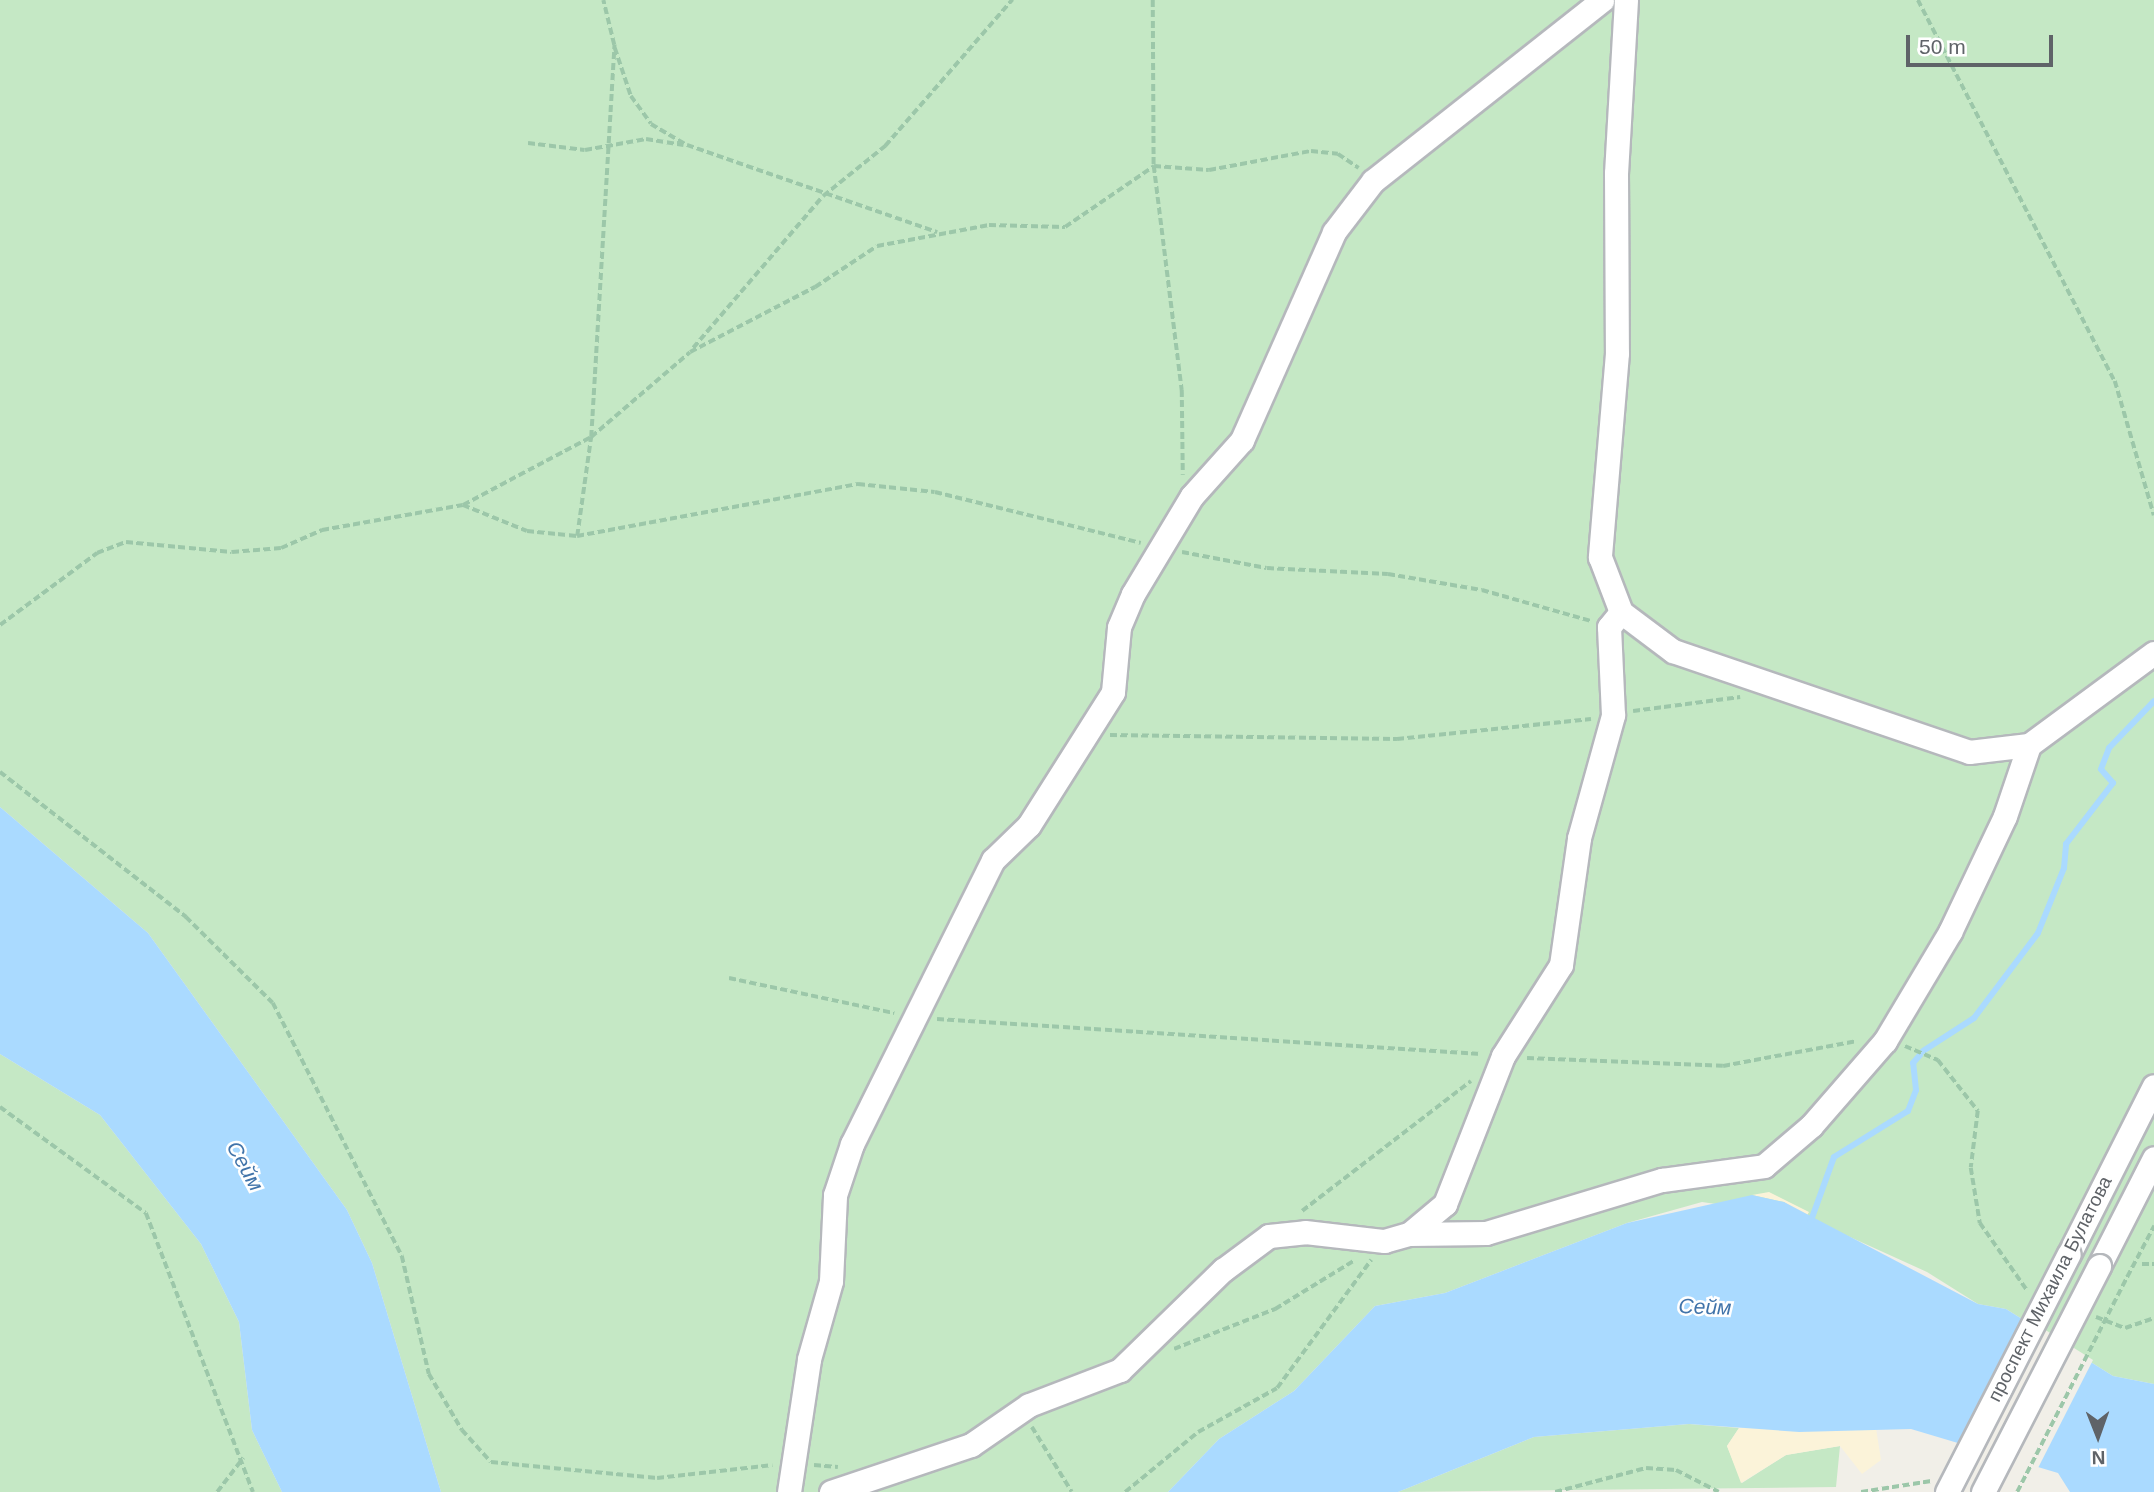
<!DOCTYPE html>
<meta charset="utf-8">
<style>
body{margin:0}
#map{position:relative;width:2154px;height:1492px;overflow:hidden;background:#f1efe8;font-family:Helvetica,sans-serif}
div>[style]{position:absolute}
.green>*{inset:0;background:#c5e8c5}
.sand>*{inset:0;background:#fbf3d9}
.water>*{inset:0;background:#aadaff}
.pier>*{inset:0;background:#f1efe8}
.stream>*{height:6px;margin:-3px;padding:0 3px;transform-origin:3px;border-radius:3px;background:#aadaff}
.path>*{height:3.5px;margin-top:-1.75px;transform-origin:0;background:repeating-linear-gradient(90deg,#9cc7a9 0 7px,transparent 0 10.5px)}
.roads{filter:drop-shadow(2px 0 #b5b8bc) drop-shadow(-2px 0 #b5b8bc) drop-shadow(0 2px #b5b8bc) drop-shadow(0 -2px #b5b8bc)}
.minor>*{height:23px;margin:-11.5px;padding:0 11.5px;transform-origin:11.5px;border-radius:11.5px;background:#fff}
.path-bridge>*{height:3.5px;margin-top:-1.75px;transform-origin:0;background:repeating-linear-gradient(90deg,#9cc7a9 0 7px,transparent 0 10.5px)}
.bridges{filter:drop-shadow(2px 0 #b5b8bc) drop-shadow(-2px 0 #b5b8bc) drop-shadow(0 2px #b5b8bc) drop-shadow(0 -2px #b5b8bc)}
.minor-bridge>*{height:23px;margin:-11.5px;padding:0 11.5px;transform-origin:11.5px;border-radius:11.5px;background:#fff}
span{translate:-50% -50%;white-space:nowrap;text-align:center;line-height:1.15;-webkit-text-stroke:5px #fff;paint-order:stroke}
.street-label{font-size:19px;color:#5f6368}
.water-label{font-size:21px;color:#4174aa;font-style:italic}
.north{position:absolute;left:2063px;top:1401px;width:70px;height:70px;-webkit-text-stroke:5px #fff;paint-order:stroke;rotate:179deg;font-size:19px;font-weight:700;line-height:28px;text-align:center;color:#5f6368}
.north::after{content:'';display:block;margin:auto;width:24px;height:32px;background:#5f6368;clip-path:polygon(50% 0,100% 100%,50% 72%,0 100%)}
.scale{position:absolute;left:1906px;top:35px;width:147px;height:32px;box-sizing:border-box;border:4px solid #5f6368;border-top:0;padding-left:9px;font-size:21px;line-height:24px;white-space:nowrap;color:#5f6368;-webkit-text-stroke:5px #fff;paint-order:stroke}
</style>
<div id="map">
<div class="green">
<i style="clip-path:polygon(0 0,2154px 0,2154px 1384px,2113px 1376px,2006px 1309px,1978px 1304px,1927px 1272px,1806px 1217px,1702px 1202px,1627px 1223px,1445px 1293px,1375px 1306px,1294px 1391px,1219px 1439px,1168px 1492px,441px 1492px,372px 1263px,347px 1210px,148px 933px,0 807px)"></i>
<i style="clip-path:polygon(0 1054px,100px 1115px,201px 1244px,239px 1322px,252px 1430px,282px 1492px,0 1492px)"></i>
<i style="clip-path:polygon(1689px 1424px,1739px 1428px,1727px 1446px,1742px 1483px,1786px 1455px,1840px 1446px,1836px 1487px,1398px 1492px,1534px 1437px)"></i>
</div>
<div class="sand">
<i style="clip-path:polygon(1769px 1192px,1809px 1212px,1806px 1217px,1784px 1202px,1752px 1195px)"></i>
<i style="clip-path:polygon(1739px 1428px,1876px 1428px,1881px 1460px,1862px 1474px,1840px 1446px,1786px 1455px,1741px 1483px,1727px 1446px)"></i>
</div>
<div class="water">
<i style="clip-path:polygon(0 807px,148px 933px,347px 1210px,372px 1263px,441px 1492px,282px 1492px,252px 1430px,239px 1322px,201px 1244px,100px 1115px,0 1054px)"></i>
<i style="clip-path:polygon(1752px 1195px,1784px 1202px,1978px 1304px,2006px 1309px,2113px 1376px,2154px 1384px,2154px 1492px,2070px 1492px,2058px 1473px,1911px 1429px,1799px 1432px,1689px 1424px,1534px 1437px,1398px 1492px,1168px 1492px,1219px 1439px,1294px 1391px,1375px 1306px,1445px 1293px,1627px 1223px)"></i>
</div>
<div class="pier">
<i style="clip-path:polygon(2025px 1317px,2093px 1360px,2037px 1470px,1957px 1448px)"></i>
</div>
<div class="stream">
<i style="left:1923px;top:1051px;width:61px;rotate:-32.9deg"></i>
<i style="left:1974px;top:1018px;width:106px;rotate:-53deg"></i>
<i style="left:2038px;top:933px;width:70px;rotate:-68.2deg"></i>
<i style="left:2064px;top:868px;width:24px;rotate:-85deg"></i>
<i style="left:2066px;top:844px;width:77px;rotate:-52.4deg"></i>
<i style="left:2113px;top:783px;width:18px;rotate:-131deg"></i>
<i style="left:2101px;top:769px;width:22px;rotate:-69deg"></i>
<i style="left:2109px;top:748px;width:65px;rotate:-46.2deg"></i>
<i style="left:1809px;top:1226px;width:73px;rotate:-70.1deg"></i>
<i style="left:1834px;top:1157px;width:87px;rotate:-31.9deg"></i>
<i style="left:1908px;top:1111px;width:22px;rotate:-69deg"></i>
<i style="left:1916px;top:1090px;width:27px;rotate:-96deg"></i>
<i style="left:1913px;top:1063px;width:11px;rotate:-49deg"></i>
</div>
<div class="path">
<i style="left:1153px;top:0;width:166px;rotate:89.7deg"></i>
<i style="left:1154px;top:166px;width:226px;rotate:82.9deg"></i>
<i style="left:1182px;top:390px;width:85px;rotate:89.3deg"></i>
<i style="left:1918px;top:0;width:429px;rotate:62.7deg"></i>
<i style="left:2115px;top:381px;width:140px;rotate:73.8deg"></i>
<i style="left:615px;top:48px;width:51px;rotate:71.6deg"></i>
<i style="left:631px;top:96px;width:34px;rotate:54deg"></i>
<i style="left:651px;top:124px;width:42px;rotate:30.3deg"></i>
<i style="left:687px;top:145px;width:265px;rotate:19.2deg"></i>
<i style="left:528px;top:143px;width:57px;rotate:7deg"></i>
<i style="left:585px;top:150px;width:62px;rotate:-10.2deg"></i>
<i style="left:646px;top:139px;width:38px;rotate:9deg"></i>
<i style="left:693px;top:348px;width:200px;rotate:-49.5deg"></i>
<i style="left:823px;top:196px;width:80px;rotate:-38.9deg"></i>
<i style="left:885px;top:146px;width:194px;rotate:-49deg"></i>
<i style="left:463px;top:505px;width:69px;rotate:22.1deg"></i>
<i style="left:527px;top:531px;width:50px;rotate:5.7deg"></i>
<i style="left:577px;top:536px;width:286px;rotate:-10.5deg"></i>
<i style="left:858px;top:484px;width:77px;rotate:5.9deg"></i>
<i style="left:935px;top:492px;width:212px;rotate:13.9deg"></i>
<i style="left:577px;top:536px;width:100px;rotate:-82deg"></i>
<i style="left:591px;top:437px;width:393px;rotate:-86.6deg"></i>
<i style="left:614px;top:45px;width:46px;rotate:-103.7deg"></i>
<i style="left:1182px;top:552px;width:86px;rotate:10.7deg"></i>
<i style="left:1267px;top:568px;width:121px;rotate:2.8deg"></i>
<i style="left:1388px;top:574px;width:95px;rotate:9.7deg"></i>
<i style="left:1482px;top:590px;width:113px;rotate:15.9deg"></i>
<i style="left:0;top:625px;width:121px;rotate:-36.6deg"></i>
<i style="left:97px;top:553px;width:31px;rotate:-21deg"></i>
<i style="left:126px;top:542px;width:106px;rotate:5.4deg"></i>
<i style="left:232px;top:552px;width:49px;rotate:-4.7deg"></i>
<i style="left:281px;top:548px;width:45px;rotate:-23.7deg"></i>
<i style="left:322px;top:530px;width:143px;rotate:-10.1deg"></i>
<i style="left:463px;top:505px;width:145px;rotate:-28deg"></i>
<i style="left:591px;top:437px;width:130px;rotate:-40.6deg"></i>
<i style="left:690px;top:352px;width:141px;rotate:-27.5deg"></i>
<i style="left:815px;top:287px;width:74px;rotate:-33.5deg"></i>
<i style="left:877px;top:246px;width:114px;rotate:-10.6deg"></i>
<i style="left:989px;top:225px;width:76px;rotate:1.5deg"></i>
<i style="left:1065px;top:227px;width:108px;rotate:-34.4deg"></i>
<i style="left:1154px;top:166px;width:55px;rotate:4.2deg"></i>
<i style="left:1209px;top:170px;width:104px;rotate:-10.6deg"></i>
<i style="left:1311px;top:151px;width:27px;rotate:6deg"></i>
<i style="left:1338px;top:154px;width:25px;rotate:34deg"></i>
<i style="left:1633px;top:711px;width:108px;rotate:-7.5deg"></i>
<i style="left:1110px;top:735px;width:287px;rotate:0.8deg"></i>
<i style="left:1397px;top:739px;width:195px;rotate:-5.9deg"></i>
<i style="left:0;top:772px;width:236px;rotate:37.9deg"></i>
<i style="left:186px;top:917px;width:122px;rotate:44.7deg"></i>
<i style="left:273px;top:1003px;width:284px;rotate:63deg"></i>
<i style="left:402px;top:1256px;width:121px;rotate:77.1deg"></i>
<i style="left:429px;top:1374px;width:65px;rotate:59.5deg"></i>
<i style="left:462px;top:1430px;width:43px;rotate:47.8deg"></i>
<i style="left:491px;top:1462px;width:167px;rotate:5.5deg"></i>
<i style="left:657px;top:1478px;width:116px;rotate:-6.4deg"></i>
<i style="left:729px;top:978px;width:169px;rotate:12deg"></i>
<i style="left:937px;top:1019px;width:545px;rotate:3.68deg"></i>
<i style="left:1905px;top:1046px;width:36px;rotate:23deg"></i>
<i style="left:1938px;top:1060px;width:65px;rotate:51.9deg"></i>
<i style="left:1978px;top:1111px;width:57px;rotate:97deg"></i>
<i style="left:1971px;top:1168px;width:56px;rotate:80.7deg"></i>
<i style="left:1980px;top:1223px;width:82px;rotate:55deg"></i>
<i style="left:1527px;top:1058px;width:196px;rotate:2.3deg"></i>
<i style="left:1723px;top:1066px;width:135px;rotate:-10.6deg"></i>
<i style="left:0;top:1107px;width:180px;rotate:36deg"></i>
<i style="left:146px;top:1213px;width:299px;rotate:69deg"></i>
<i style="left:1302px;top:1211px;width:213px;rotate:-37.6deg"></i>
<i style="left:2142px;top:1264px;width:12px"></i>
<i style="left:2127px;top:1277px;width:58px;rotate:-62.1deg"></i>
<i style="left:2096px;top:1317px;width:31px;rotate:21deg"></i>
<i style="left:2125px;top:1328px;width:31px;rotate:-19deg"></i>
<i style="left:1174px;top:1349px;width:109px;rotate:-21.6deg"></i>
<i style="left:1275px;top:1309px;width:94px;rotate:-31.5deg"></i>
<i style="left:1032px;top:1427px;width:76px;rotate:58.4deg"></i>
<i style="left:814px;top:1465px;width:24px;rotate:5deg"></i>
<i style="left:217px;top:1492px;width:43px;rotate:-52.6deg"></i>
<i style="left:1125px;top:1492px;width:94px;rotate:-39.4deg"></i>
<i style="left:1198px;top:1432px;width:90px;rotate:-29.1deg"></i>
<i style="left:1277px;top:1388px;width:159px;rotate:-53.7deg"></i>
<i style="left:1555px;top:1492px;width:94px;rotate:-14.8deg"></i>
<i style="left:1646px;top:1468px;width:30px;rotate:4deg"></i>
<i style="left:1676px;top:1470px;width:48px;rotate:27.1deg"></i>
<i style="left:1861px;top:1492px;width:71px;rotate:-8.9deg"></i>
</div>
<div class="roads">
<div class="minor">
<i style="left:1626px;top:0;width:173px;rotate:93.3deg"></i>
<i style="left:1616px;top:173px;width:180px;rotate:89.7deg"></i>
<i style="left:1617px;top:353px;width:205px;rotate:94.8deg"></i>
<i style="left:1600px;top:557px;width:59px;rotate:69.1deg"></i>
<i style="left:1621px;top:612px;width:65px;rotate:36.9deg"></i>
<i style="left:1673px;top:651px;width:313px;rotate:18.8deg"></i>
<i style="left:1969px;top:752px;width:60px;rotate:-6.7deg"></i>
<i style="left:2029px;top:745px;width:155px;rotate:-36.4deg"></i>
<i style="left:1409px;top:1234px;width:77px;rotate:-0.7deg"></i>
<i style="left:1486px;top:1233px;width:184px;rotate:-16.8deg"></i>
<i style="left:1662px;top:1180px;width:103px;rotate:-7.8deg"></i>
<i style="left:1764px;top:1166px;width:62px;rotate:-40.4deg"></i>
<i style="left:1811px;top:1126px;width:113px;rotate:-49deg"></i>
<i style="left:1885px;top:1041px;width:127px;rotate:-59.2deg"></i>
<i style="left:1950px;top:932px;width:128px;rotate:-64.6deg"></i>
<i style="left:2005px;top:816px;width:75px;rotate:-71.3deg"></i>
<i style="left:2069px;top:1254px;width:188px;rotate:-63.2deg"></i>
<i style="left:2099px;top:1266px;width:121px;rotate:-63deg"></i>
<i style="left:789px;top:1492px;width:134px;rotate:-81.4deg"></i>
<i style="left:809px;top:1359px;width:81px;rotate:-74.2deg"></i>
<i style="left:831px;top:1281px;width:86px;rotate:-87.3deg"></i>
<i style="left:835px;top:1195px;width:54px;rotate:-71.6deg"></i>
<i style="left:852px;top:1144px;width:317px;rotate:-63.6deg"></i>
<i style="left:993px;top:860px;width:50px;rotate:-44.2deg"></i>
<i style="left:1029px;top:825px;width:157px;rotate:-57.7deg"></i>
<i style="left:1113px;top:692px;width:65px;rotate:-84.7deg"></i>
<i style="left:1119px;top:627px;width:36px;rotate:-67deg"></i>
<i style="left:1133px;top:594px;width:114px;rotate:-59deg"></i>
<i style="left:1192px;top:496px;width:75px;rotate:-48.2deg"></i>
<i style="left:1242px;top:440px;width:227px;rotate:-66.1deg"></i>
<i style="left:1334px;top:232px;width:64px;rotate:-52.6deg"></i>
<i style="left:1373px;top:181px;width:292px;rotate:-38.3deg"></i>
<i style="left:831px;top:1492px;width:148px;rotate:-18.6deg"></i>
<i style="left:971px;top:1445px;width:70px;rotate:-34.6deg"></i>
<i style="left:1029px;top:1405px;width:97px;rotate:-21deg"></i>
<i style="left:1120px;top:1370px;width:144px;rotate:-44.2deg"></i>
<i style="left:1223px;top:1270px;width:57px;rotate:-36.5deg"></i>
<i style="left:1269px;top:1236px;width:36px;rotate:-6deg"></i>
<i style="left:1305px;top:1232px;width:80px;rotate:6.5deg"></i>
<i style="left:1384px;top:1241px;width:26px;rotate:-16deg"></i>
<i style="left:1409px;top:1234px;width:47px;rotate:-39.8deg"></i>
<i style="left:1445px;top:1204px;width:159px;rotate:-68.6deg"></i>
<i style="left:1503px;top:1056px;width:108px;rotate:-57.5deg"></i>
<i style="left:1561px;top:965px;width:128px;rotate:-81.9deg"></i>
<i style="left:1579px;top:838px;width:128px;rotate:-74.5deg"></i>
<i style="left:1613px;top:715px;width:88px;rotate:-92.6deg"></i>
<i style="left:1609px;top:627px;width:19px;rotate:-51deg"></i>
</div>
</div>
<div class="path-bridge">
<i style="left:2017px;top:1492px;width:242px;rotate:-62.9deg"></i>
</div>
<div class="bridges">
<div class="minor-bridge">
<i style="left:1947px;top:1492px;width:267px;rotate:-62.9deg"></i>
<i style="left:1983px;top:1492px;width:254px;rotate:-62.8deg"></i>
</div>
</div>
<div class="street-label">
<span style="left:2050px;top:1289px;rotate:-63deg">проспект Михаила Булатова</span>
</div>
<div class="water-label">
<span style="left:245px;top:1166px;rotate:61deg">Сейм</span>
<span style="left:1705px;top:1307px;rotate:2deg">Сейм</span>
</div>
<div class="north">N</div>
<div class="scale">50 m</div>
</div>
